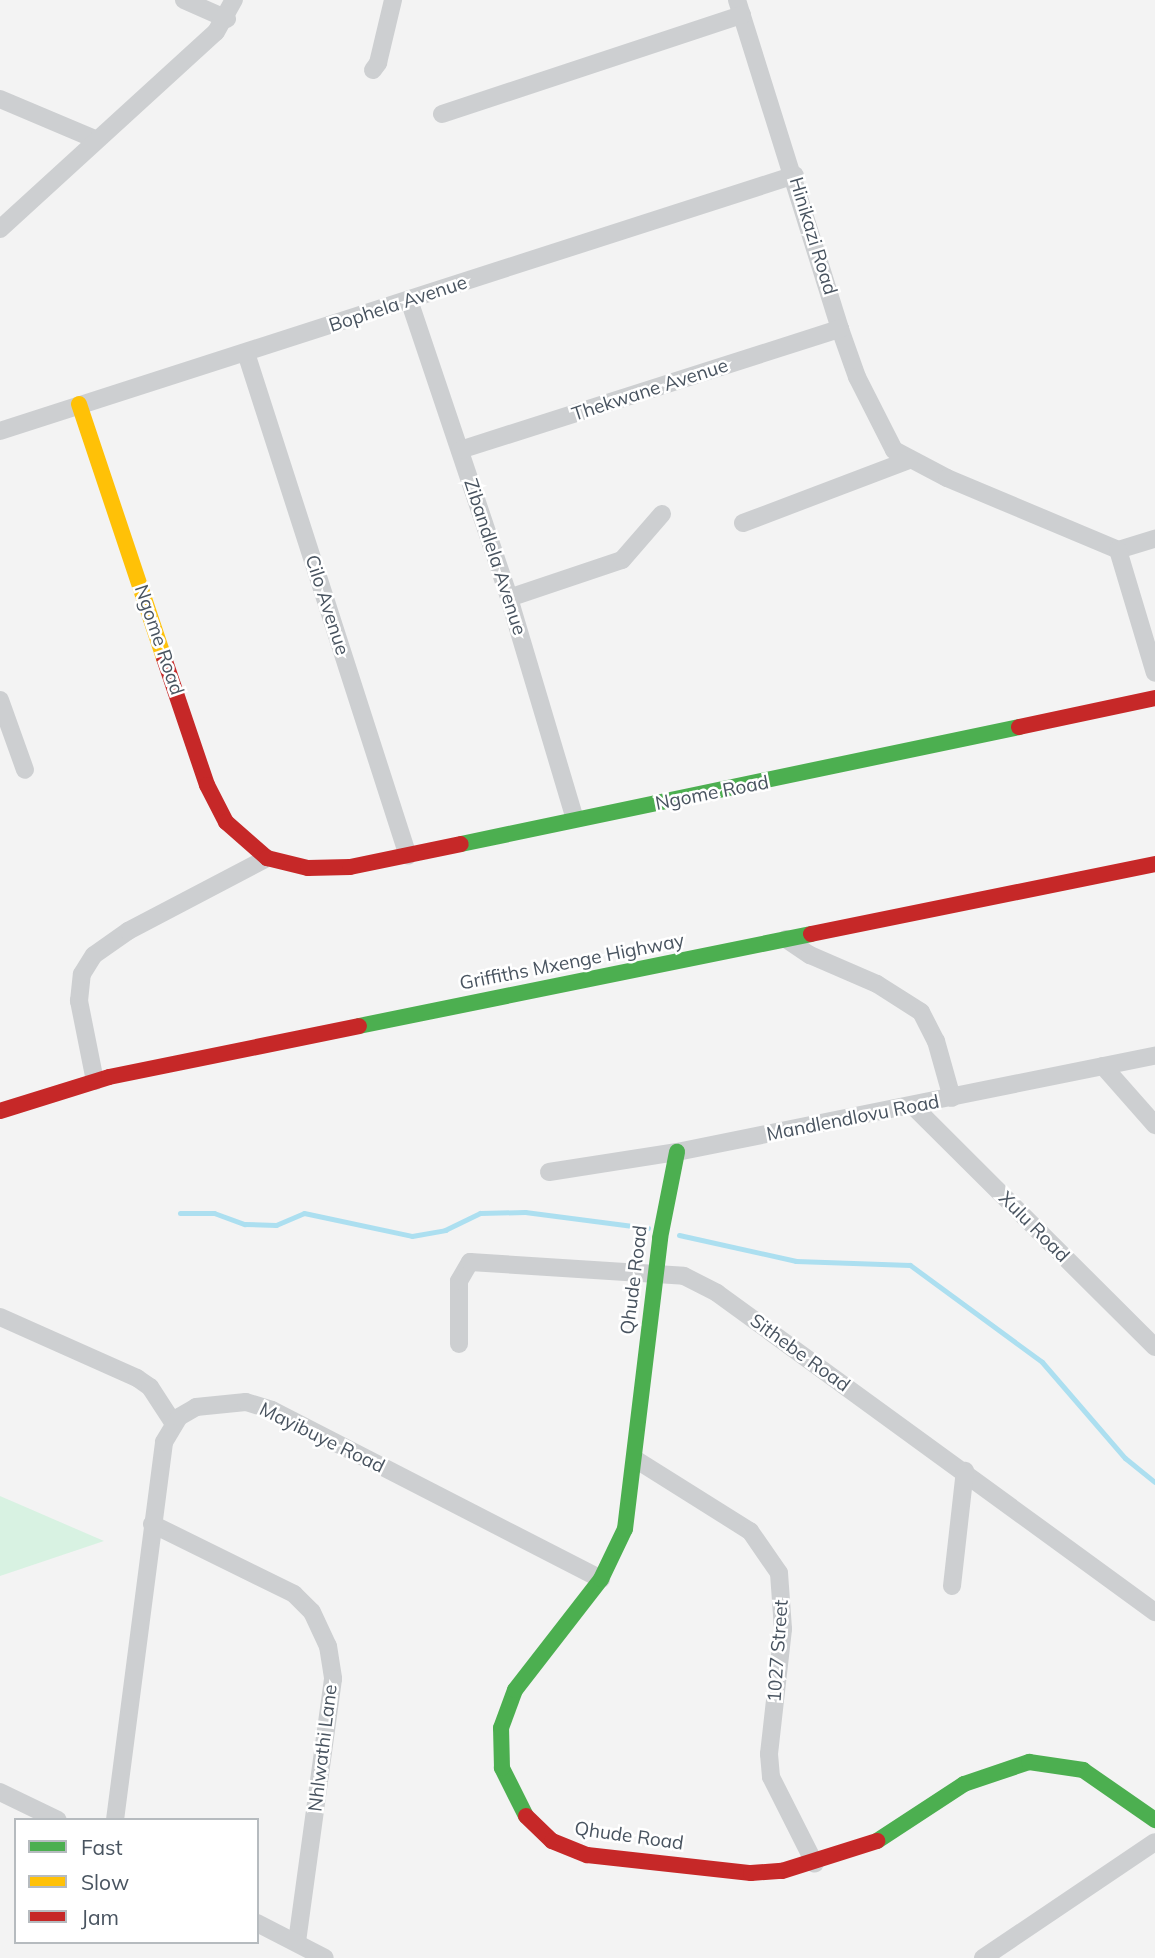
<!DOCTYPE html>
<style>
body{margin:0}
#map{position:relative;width:1155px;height:1958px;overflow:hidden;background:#f3f3f3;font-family:Mulish,sans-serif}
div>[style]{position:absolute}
.green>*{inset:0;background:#d8f2e2}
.stream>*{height:5px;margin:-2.5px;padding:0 2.5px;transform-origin:2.5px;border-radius:2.5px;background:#acdff0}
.street>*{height:18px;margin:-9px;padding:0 9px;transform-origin:9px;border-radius:9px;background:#cdcfd1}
.fast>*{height:16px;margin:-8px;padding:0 8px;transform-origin:8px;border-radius:8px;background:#4caf50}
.slow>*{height:16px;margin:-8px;padding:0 8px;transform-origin:8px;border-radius:8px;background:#ffc107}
.jam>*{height:16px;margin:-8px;padding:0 8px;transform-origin:8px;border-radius:8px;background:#c62828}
span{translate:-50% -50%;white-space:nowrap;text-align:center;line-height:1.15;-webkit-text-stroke:5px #fff;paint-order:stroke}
.street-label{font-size:19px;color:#495460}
.legend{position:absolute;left:14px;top:1818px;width:245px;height:126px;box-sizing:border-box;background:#fff;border:2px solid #b6bbbf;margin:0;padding:9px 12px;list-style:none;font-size:21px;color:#495460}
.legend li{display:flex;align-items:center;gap:14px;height:35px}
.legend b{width:35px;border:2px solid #b6bbbf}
</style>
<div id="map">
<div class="green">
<i style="clip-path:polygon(0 1496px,104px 1541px,0 1576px)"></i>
</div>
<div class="stream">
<i style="left:180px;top:1213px;width:34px"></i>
<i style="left:214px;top:1213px;width:33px;rotate:20deg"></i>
<i style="left:245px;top:1224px;width:31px;rotate:2deg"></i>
<i style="left:276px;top:1225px;width:30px;rotate:-23deg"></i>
<i style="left:304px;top:1213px;width:110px;rotate:12deg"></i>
<i style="left:412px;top:1236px;width:34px;rotate:-10deg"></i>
<i style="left:445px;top:1230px;width:39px;rotate:-26deg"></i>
<i style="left:480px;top:1213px;width:45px;rotate:-1.3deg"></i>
<i style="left:525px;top:1212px;width:124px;rotate:7.4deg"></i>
<i style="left:679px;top:1235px;width:120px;rotate:12.5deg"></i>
<i style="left:796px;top:1261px;width:114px;rotate:2deg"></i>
<i style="left:910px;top:1265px;width:164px;rotate:36.3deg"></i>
<i style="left:1042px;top:1362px;width:127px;rotate:49.2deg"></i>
<i style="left:1125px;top:1458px;width:38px;rotate:39deg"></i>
</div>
<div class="street">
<i style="left:184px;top:0;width:47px;rotate:23.8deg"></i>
<i style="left:737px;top:0;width:345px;rotate:72.6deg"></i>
<i style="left:840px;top:329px;width:51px;rotate:70.5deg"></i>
<i style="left:857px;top:377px;width:82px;rotate:63.1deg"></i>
<i style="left:894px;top:450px;width:60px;rotate:27.8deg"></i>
<i style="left:947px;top:478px;width:186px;rotate:22.8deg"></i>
<i style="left:1118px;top:550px;width:39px;rotate:-17deg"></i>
<i style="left:373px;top:70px;width:9px;rotate:-54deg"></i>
<i style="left:378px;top:63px;width:65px;rotate:-76.6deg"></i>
<i style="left:0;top:99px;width:105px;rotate:22.9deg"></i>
<i style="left:442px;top:114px;width:316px;rotate:-18.3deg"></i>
<i style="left:0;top:229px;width:292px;rotate:-42.4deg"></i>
<i style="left:216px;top:32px;width:37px;rotate:-61deg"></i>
<i style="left:409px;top:300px;width:314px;rotate:71.4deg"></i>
<i style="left:509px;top:598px;width:227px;rotate:73.4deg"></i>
<i style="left:246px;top:353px;width:528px;rotate:72.15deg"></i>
<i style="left:0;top:431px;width:835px;rotate:-17.85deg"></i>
<i style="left:460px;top:450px;width:399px;rotate:-17.7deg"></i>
<i style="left:743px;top:523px;width:178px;rotate:-20.8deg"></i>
<i style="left:1118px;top:550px;width:128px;rotate:73.3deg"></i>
<i style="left:509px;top:598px;width:119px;rotate:-18.6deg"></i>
<i style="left:622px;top:560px;width:61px;rotate:-49deg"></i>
<i style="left:0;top:700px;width:74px;rotate:70.3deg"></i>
<i style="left:786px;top:939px;width:29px;rotate:34deg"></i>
<i style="left:810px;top:955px;width:73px;rotate:23.4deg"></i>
<i style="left:877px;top:984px;width:52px;rotate:32.5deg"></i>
<i style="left:921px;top:1012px;width:33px;rotate:63deg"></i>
<i style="left:936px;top:1041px;width:59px;rotate:74.3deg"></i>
<i style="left:1103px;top:1066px;width:79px;rotate:48.6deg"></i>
<i style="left:95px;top:1081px;width:82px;rotate:-101.3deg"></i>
<i style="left:79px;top:1001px;width:27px;rotate:-84deg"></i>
<i style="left:82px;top:974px;width:22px;rotate:-58deg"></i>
<i style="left:94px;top:955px;width:42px;rotate:-35.2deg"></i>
<i style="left:128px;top:931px;width:157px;rotate:-27.7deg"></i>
<i style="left:914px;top:1107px;width:340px;rotate:44.9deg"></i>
<i style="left:549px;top:1172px;width:130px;rotate:-8.9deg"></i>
<i style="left:677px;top:1152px;width:488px;rotate:-11.4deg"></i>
<i style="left:0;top:1317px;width:150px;rotate:24deg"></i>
<i style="left:137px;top:1378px;width:16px;rotate:35deg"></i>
<i style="left:150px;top:1387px;width:44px;rotate:57deg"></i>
<i style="left:459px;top:1344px;width:63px;rotate:-90deg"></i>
<i style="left:459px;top:1281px;width:22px;rotate:-60deg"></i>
<i style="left:470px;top:1262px;width:214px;rotate:3.7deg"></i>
<i style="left:684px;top:1276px;width:37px;rotate:27deg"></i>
<i style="left:717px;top:1293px;width:542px;rotate:36.07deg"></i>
<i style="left:635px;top:1459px;width:136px;rotate:32.1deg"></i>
<i style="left:750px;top:1531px;width:51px;rotate:55.4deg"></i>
<i style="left:779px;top:1573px;width:56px;rotate:85.9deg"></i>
<i style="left:783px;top:1629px;width:126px;rotate:96.4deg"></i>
<i style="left:769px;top:1754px;width:23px;rotate:85deg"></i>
<i style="left:771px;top:1777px;width:97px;rotate:63.2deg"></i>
<i style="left:152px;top:1524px;width:158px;rotate:26.2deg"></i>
<i style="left:294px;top:1594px;width:25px;rotate:45deg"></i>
<i style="left:312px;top:1612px;width:38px;rotate:65deg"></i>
<i style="left:328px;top:1646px;width:33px;rotate:81deg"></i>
<i style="left:333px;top:1679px;width:266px;rotate:97.8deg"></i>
<i style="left:952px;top:1586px;width:116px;rotate:-83.6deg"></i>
<i style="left:0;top:1792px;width:64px;rotate:25.8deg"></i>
<i style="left:115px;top:1820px;width:381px;rotate:-82.6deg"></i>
<i style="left:164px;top:1442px;width:29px;rotate:-59deg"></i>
<i style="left:179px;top:1417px;width:20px;rotate:-30deg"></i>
<i style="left:196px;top:1407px;width:50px;rotate:-5.7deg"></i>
<i style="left:246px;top:1402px;width:27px;rotate:17deg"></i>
<i style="left:272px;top:1410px;width:370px;rotate:27.2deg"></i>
<i style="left:257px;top:1923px;width:76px;rotate:27.2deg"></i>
<i style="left:983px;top:1958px;width:207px;rotate:-34deg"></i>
</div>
<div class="fast">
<i style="left:461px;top:844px;width:570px;rotate:-11.84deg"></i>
<i style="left:359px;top:1026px;width:461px;rotate:-11.5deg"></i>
<i style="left:526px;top:1816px;width:54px;rotate:-116.6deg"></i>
<i style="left:502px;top:1768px;width:40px;rotate:-91.4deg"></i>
<i style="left:501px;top:1728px;width:40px;rotate:-69.8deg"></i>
<i style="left:515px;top:1690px;width:140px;rotate:-52.2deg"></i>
<i style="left:601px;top:1579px;width:55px;rotate:-64.4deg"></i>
<i style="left:625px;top:1529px;width:293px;rotate:-83.1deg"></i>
<i style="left:660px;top:1238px;width:88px;rotate:-78.8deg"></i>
<i style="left:877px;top:1841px;width:104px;rotate:-33.2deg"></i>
<i style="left:964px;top:1784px;width:69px;rotate:-18.7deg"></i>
<i style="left:1029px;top:1762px;width:55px;rotate:8.4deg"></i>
<i style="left:1083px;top:1770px;width:88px;rotate:34.8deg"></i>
</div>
<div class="slow">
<i style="left:79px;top:404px;width:268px;rotate:71.5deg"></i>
</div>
<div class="jam">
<i style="left:164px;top:658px;width:134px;rotate:71.3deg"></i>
<i style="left:207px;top:785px;width:42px;rotate:62.8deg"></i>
<i style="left:226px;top:822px;width:55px;rotate:41.3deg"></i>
<i style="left:267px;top:858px;width:42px;rotate:13.7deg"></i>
<i style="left:308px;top:868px;width:42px;rotate:-1.4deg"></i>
<i style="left:350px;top:867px;width:113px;rotate:-11.7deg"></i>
<i style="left:1019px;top:727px;width:139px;rotate:-12deg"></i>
<i style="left:811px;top:934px;width:351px;rotate:-11.5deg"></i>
<i style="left:0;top:1111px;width:114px;rotate:-17.3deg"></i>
<i style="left:109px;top:1077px;width:255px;rotate:-11.5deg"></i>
<i style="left:526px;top:1816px;width:36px;rotate:44deg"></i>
<i style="left:552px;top:1841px;width:38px;rotate:22deg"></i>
<i style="left:587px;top:1855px;width:165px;rotate:6.3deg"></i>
<i style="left:751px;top:1873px;width:31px;rotate:-4deg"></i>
<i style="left:782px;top:1871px;width:100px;rotate:-17.5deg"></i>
</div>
<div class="street-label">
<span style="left:813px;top:236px;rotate:73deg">Hinikazi Road</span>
<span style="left:398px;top:304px;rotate:-18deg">Bophela Avenue</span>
<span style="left:650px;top:390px;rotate:-18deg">Thekwane Avenue</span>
<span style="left:495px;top:557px;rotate:72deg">Zibandlela Avenue</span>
<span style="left:327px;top:605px;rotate:72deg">Cilo Avenue</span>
<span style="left:159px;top:640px;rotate:71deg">Ngome Road</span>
<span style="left:712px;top:793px;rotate:-11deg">Ngome Road</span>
<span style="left:572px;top:962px;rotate:-11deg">Griffiths Mxenge Highway</span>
<span style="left:853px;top:1118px;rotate:-11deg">Mandlendlovu Road</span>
<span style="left:1034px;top:1227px;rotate:45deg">Xulu Road</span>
<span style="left:634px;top:1280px;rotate:-83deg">Qhude Road</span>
<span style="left:800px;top:1353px;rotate:36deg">Sithebe Road</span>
<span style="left:322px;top:1438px;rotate:26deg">Mayibuye Road</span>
<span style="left:778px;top:1651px;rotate:-86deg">1027 Street</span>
<span style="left:323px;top:1748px;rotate:-83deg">Nhlwathi Lane</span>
<span style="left:629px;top:1836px;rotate:8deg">Qhude Road</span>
</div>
<ul class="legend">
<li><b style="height:9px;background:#4caf50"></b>Fast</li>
<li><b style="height:9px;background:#ffc107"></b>Slow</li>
<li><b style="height:9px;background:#c62828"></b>Jam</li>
</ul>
</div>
